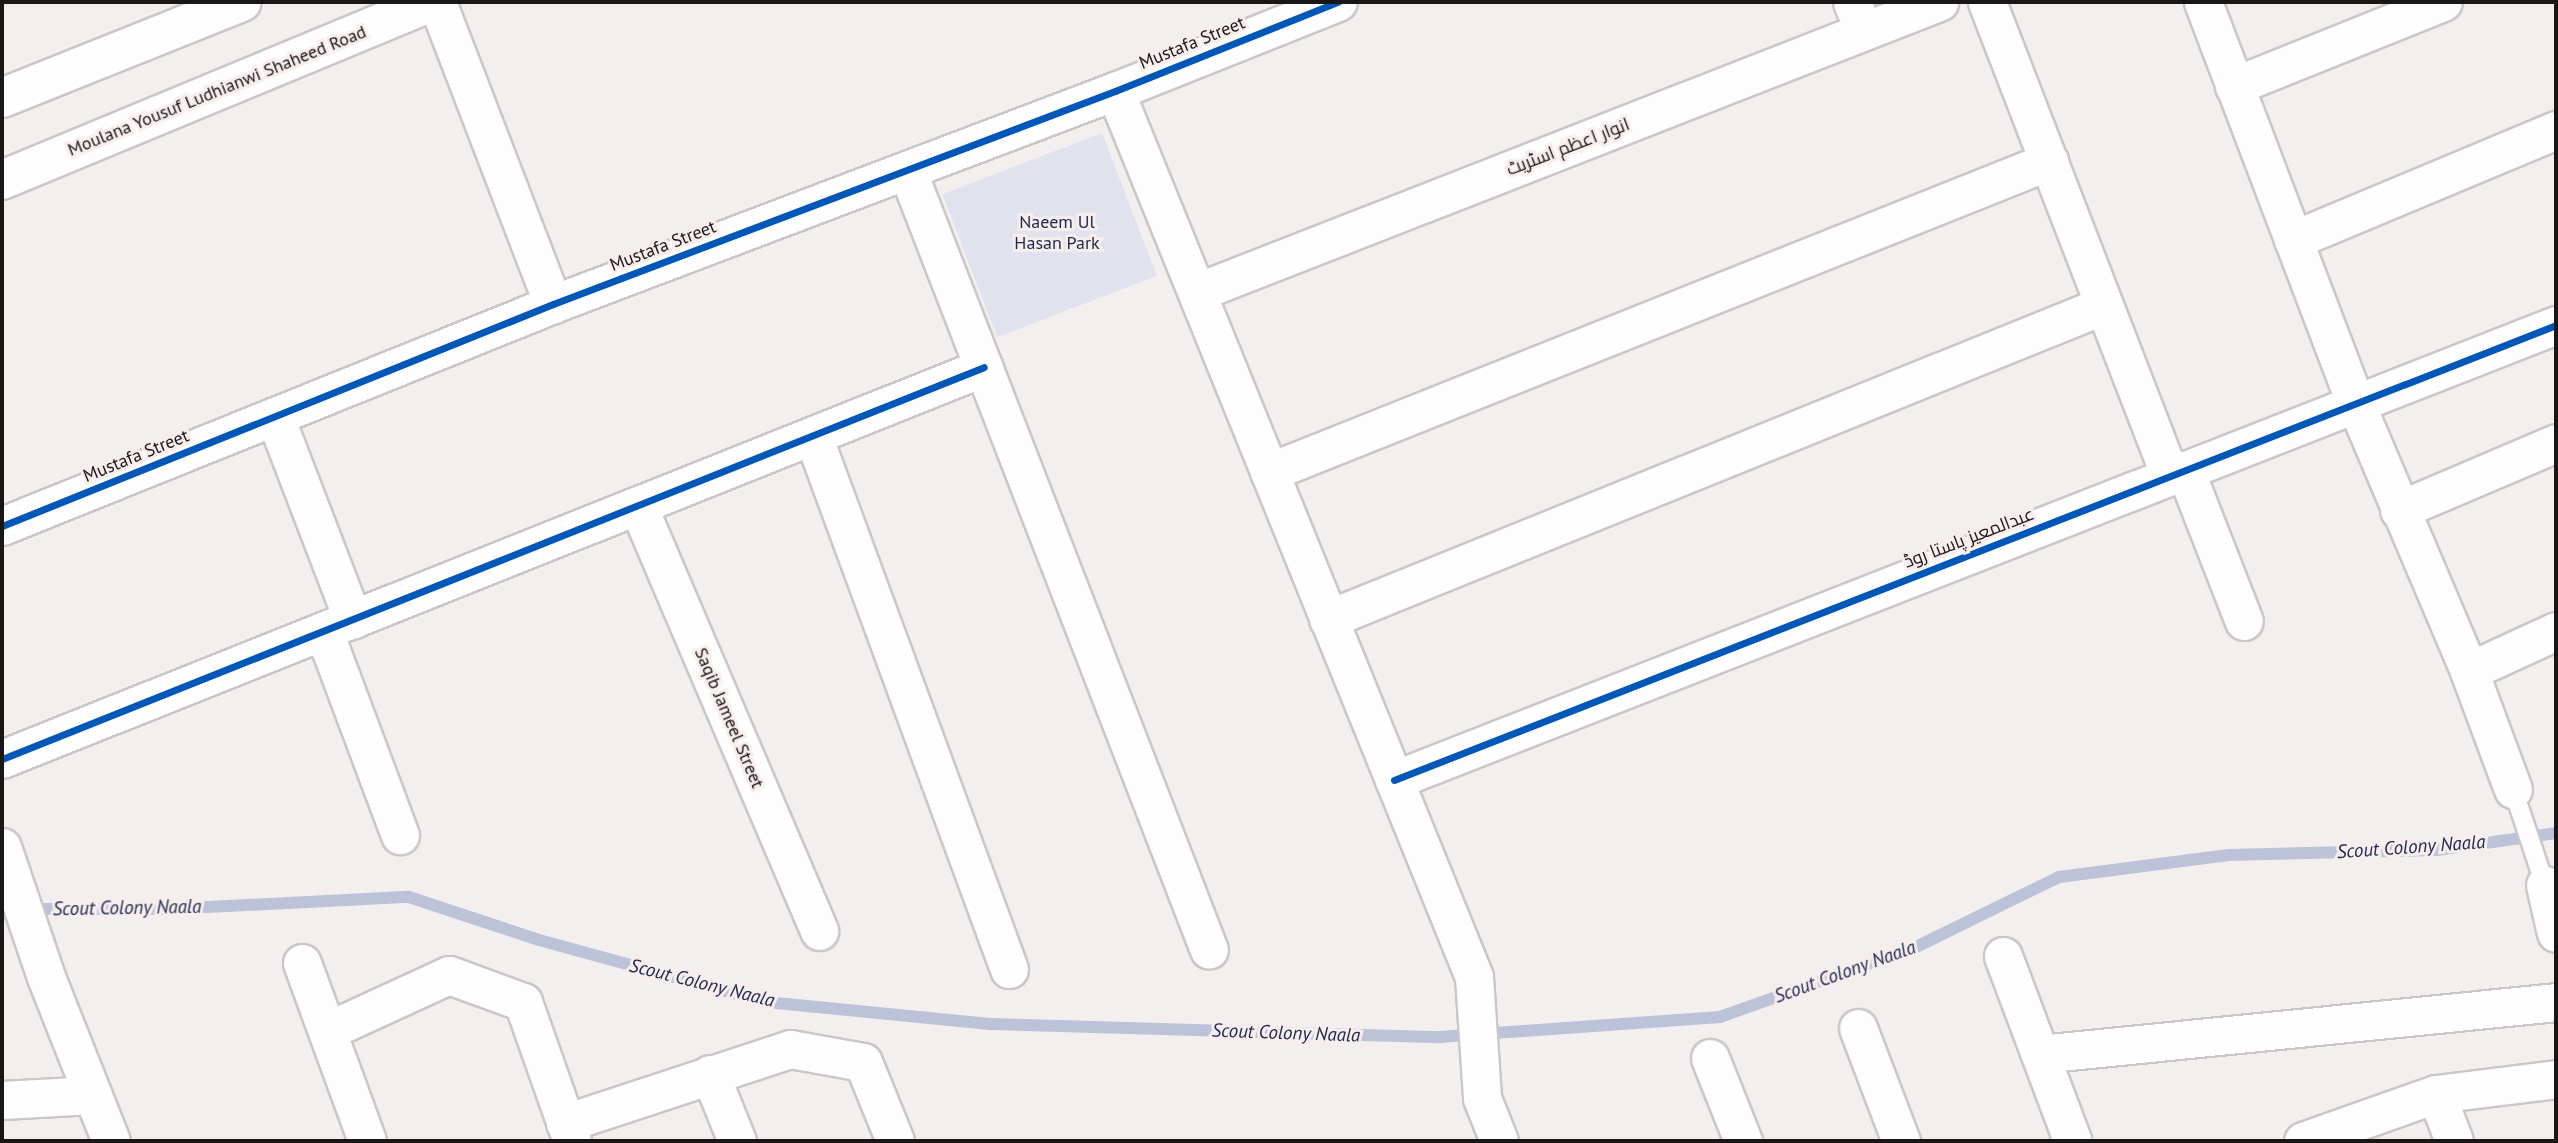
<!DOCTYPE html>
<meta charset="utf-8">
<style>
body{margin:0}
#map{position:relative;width:2558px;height:1143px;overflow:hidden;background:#f4efef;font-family:"PT Sans",Cairo,sans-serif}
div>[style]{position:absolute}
.green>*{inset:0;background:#e0e2ed;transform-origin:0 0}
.stream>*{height:12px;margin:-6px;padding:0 6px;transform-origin:6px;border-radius:6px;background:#bcc2d7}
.roads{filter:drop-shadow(2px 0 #cbc7c7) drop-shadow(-2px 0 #cbc7c7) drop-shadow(0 2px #cbc7c7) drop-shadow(0 -2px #cbc7c7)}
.service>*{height:18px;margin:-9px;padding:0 9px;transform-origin:9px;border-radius:9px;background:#fdfdfd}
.minor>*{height:37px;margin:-18.5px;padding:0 18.5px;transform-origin:18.5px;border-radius:18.5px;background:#fdfdfd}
.tertiary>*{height:38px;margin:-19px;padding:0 19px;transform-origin:19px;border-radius:19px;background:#fdfdfd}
.cycleway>*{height:7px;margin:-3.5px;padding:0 3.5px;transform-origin:3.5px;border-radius:3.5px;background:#0057b8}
span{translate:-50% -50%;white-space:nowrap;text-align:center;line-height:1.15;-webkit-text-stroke:6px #f7eeec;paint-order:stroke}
.street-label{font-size:18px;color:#191616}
.park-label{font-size:18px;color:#1d2650}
.water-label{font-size:19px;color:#202a54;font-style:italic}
.frame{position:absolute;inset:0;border:4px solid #191616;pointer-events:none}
</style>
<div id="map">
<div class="green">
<i style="left:1102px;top:133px;width:153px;height:171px;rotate:69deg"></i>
</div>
<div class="stream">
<i style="left:2px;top:909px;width:166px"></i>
<i style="left:168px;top:909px;width:241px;rotate:-2.9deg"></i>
<i style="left:409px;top:897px;width:137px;rotate:18.3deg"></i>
<i style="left:539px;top:940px;width:235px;rotate:15.3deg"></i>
<i style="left:766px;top:1002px;width:225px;rotate:5.6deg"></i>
<i style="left:990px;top:1024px;width:450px;rotate:1.7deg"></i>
<i style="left:1440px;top:1037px;width:281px;rotate:-4.1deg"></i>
<i style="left:1720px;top:1017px;width:208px;rotate:-19.7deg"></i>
<i style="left:1916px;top:947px;width:159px;rotate:-26.1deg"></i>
<i style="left:2059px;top:877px;width:171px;rotate:-7.4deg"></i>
<i style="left:2229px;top:855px;width:208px;rotate:-1.4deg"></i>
<i style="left:2437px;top:850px;width:120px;rotate:-8.1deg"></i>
</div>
<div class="roads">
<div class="service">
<i style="left:2513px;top:789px;width:101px;rotate:71.6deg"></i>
</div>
<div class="minor">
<i style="left:437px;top:2px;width:324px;rotate:69deg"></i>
<i style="left:1852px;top:2px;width:31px;rotate:68deg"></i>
<i style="left:1987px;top:2px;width:508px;rotate:68.89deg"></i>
<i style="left:2203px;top:2px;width:428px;rotate:69.2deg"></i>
<i style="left:2355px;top:402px;width:292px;rotate:67deg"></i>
<i style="left:2469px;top:671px;width:126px;rotate:69.6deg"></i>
<i style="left:2234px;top:86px;width:225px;rotate:-21.9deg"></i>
<i style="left:1115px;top:91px;width:956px;rotate:67.94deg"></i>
<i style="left:1474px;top:977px;width:121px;rotate:86.2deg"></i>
<i style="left:1482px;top:1098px;width:46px;rotate:68.4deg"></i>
<i style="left:907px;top:170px;width:836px;rotate:68.83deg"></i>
<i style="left:2293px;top:240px;width:285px;rotate:-22.7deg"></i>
<i style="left:1197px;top:292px;width:797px;rotate:-21.35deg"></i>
<i style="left:275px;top:417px;width:217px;rotate:69deg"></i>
<i style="left:813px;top:436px;width:568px;rotate:69.81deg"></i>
<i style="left:2185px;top:470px;width:162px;rotate:68.7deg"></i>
<i style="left:1269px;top:472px;width:840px;rotate:-21.74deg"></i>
<i style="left:638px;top:506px;width:462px;rotate:66.9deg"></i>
<i style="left:2399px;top:510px;width:171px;rotate:-23.1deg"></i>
<i style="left:2px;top:526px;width:594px;rotate:-21.94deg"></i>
<i style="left:553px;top:304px;width:601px;rotate:-20.76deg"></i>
<i style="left:1115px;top:91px;width:240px;rotate:-21.8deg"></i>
<i style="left:1328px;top:619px;width:837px;rotate:-22.03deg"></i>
<i style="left:324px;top:632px;width:217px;rotate:69.5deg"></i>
<i style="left:2469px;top:671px;width:96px;rotate:-24.7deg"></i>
<i style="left:2px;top:759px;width:1057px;rotate:-21.76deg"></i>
<i style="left:1394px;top:780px;width:1248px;rotate:-21.38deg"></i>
<i style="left:2px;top:847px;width:137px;rotate:71.3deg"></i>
<i style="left:46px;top:977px;width:176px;rotate:68.4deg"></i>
<i style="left:2545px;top:885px;width:49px;rotate:77.1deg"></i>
<i style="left:2003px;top:956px;width:197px;rotate:69.4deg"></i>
<i style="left:2072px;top:1140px;width:3px;rotate:162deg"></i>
<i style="left:302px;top:963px;width:189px;rotate:69.9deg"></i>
<i style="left:1858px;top:1028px;width:121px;rotate:69.2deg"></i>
<i style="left:327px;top:1031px;width:134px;rotate:-24.7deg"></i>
<i style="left:449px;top:975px;width:79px;rotate:20deg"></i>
<i style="left:523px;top:1002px;width:147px;rotate:70.6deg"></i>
<i style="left:2040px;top:1054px;width:519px;rotate:-5.75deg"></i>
<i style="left:1710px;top:1058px;width:89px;rotate:68.3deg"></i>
<i style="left:710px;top:1074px;width:72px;rotate:68.1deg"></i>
<i style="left:2436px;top:1094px;width:121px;rotate:-7.1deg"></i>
<i style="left:2px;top:1100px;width:91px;rotate:-3.1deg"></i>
<i style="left:565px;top:1123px;width:237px;rotate:-18.2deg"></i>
<i style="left:790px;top:1049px;width:74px;rotate:10.1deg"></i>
<i style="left:863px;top:1062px;width:85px;rotate:67.9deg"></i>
<i style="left:2303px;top:1141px;width:141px;rotate:-19.5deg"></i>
<i style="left:2436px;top:1094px;width:50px;rotate:69deg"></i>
</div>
<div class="tertiary">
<i style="left:2px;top:98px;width:258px;rotate:-21.8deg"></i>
<i style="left:2px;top:180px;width:465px;rotate:-22.5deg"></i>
</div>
</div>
<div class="cycleway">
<i style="left:2px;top:526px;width:594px;rotate:-21.94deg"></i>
<i style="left:553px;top:304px;width:601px;rotate:-20.76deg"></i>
<i style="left:1115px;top:91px;width:240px;rotate:-21.8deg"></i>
<i style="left:2px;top:759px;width:1057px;rotate:-21.76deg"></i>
<i style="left:1394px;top:780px;width:1248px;rotate:-21.38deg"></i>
</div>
<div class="street-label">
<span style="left:1192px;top:43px;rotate:-22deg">Mustafa Street</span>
<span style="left:217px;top:91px;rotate:-22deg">Moulana Yousuf Ludhianwi Shaheed Road</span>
<span style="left:1568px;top:147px;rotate:-21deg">انوار اعظم اسٹریٹ</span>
<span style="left:663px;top:246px;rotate:-21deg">Mustafa Street</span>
<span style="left:136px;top:456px;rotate:-22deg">Mustafa Street</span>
<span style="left:1969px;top:538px;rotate:-21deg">عبدالمعیز پاستا روڈ</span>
<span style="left:729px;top:718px;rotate:67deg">Saqib Jameel Street</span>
</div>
<div class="park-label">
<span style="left:1057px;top:233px">Naeem Ul<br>Hasan Park</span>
</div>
<div class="water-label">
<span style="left:2411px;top:847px;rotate:-4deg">Scout Colony Naala</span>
<span style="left:127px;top:908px;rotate:-1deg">Scout Colony Naala</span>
<span style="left:1845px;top:972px;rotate:-20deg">Scout Colony Naala</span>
<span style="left:702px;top:983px;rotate:14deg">Scout Colony Naala</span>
<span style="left:1286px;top:1033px;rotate:2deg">Scout Colony Naala</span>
</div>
<div class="frame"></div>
</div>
